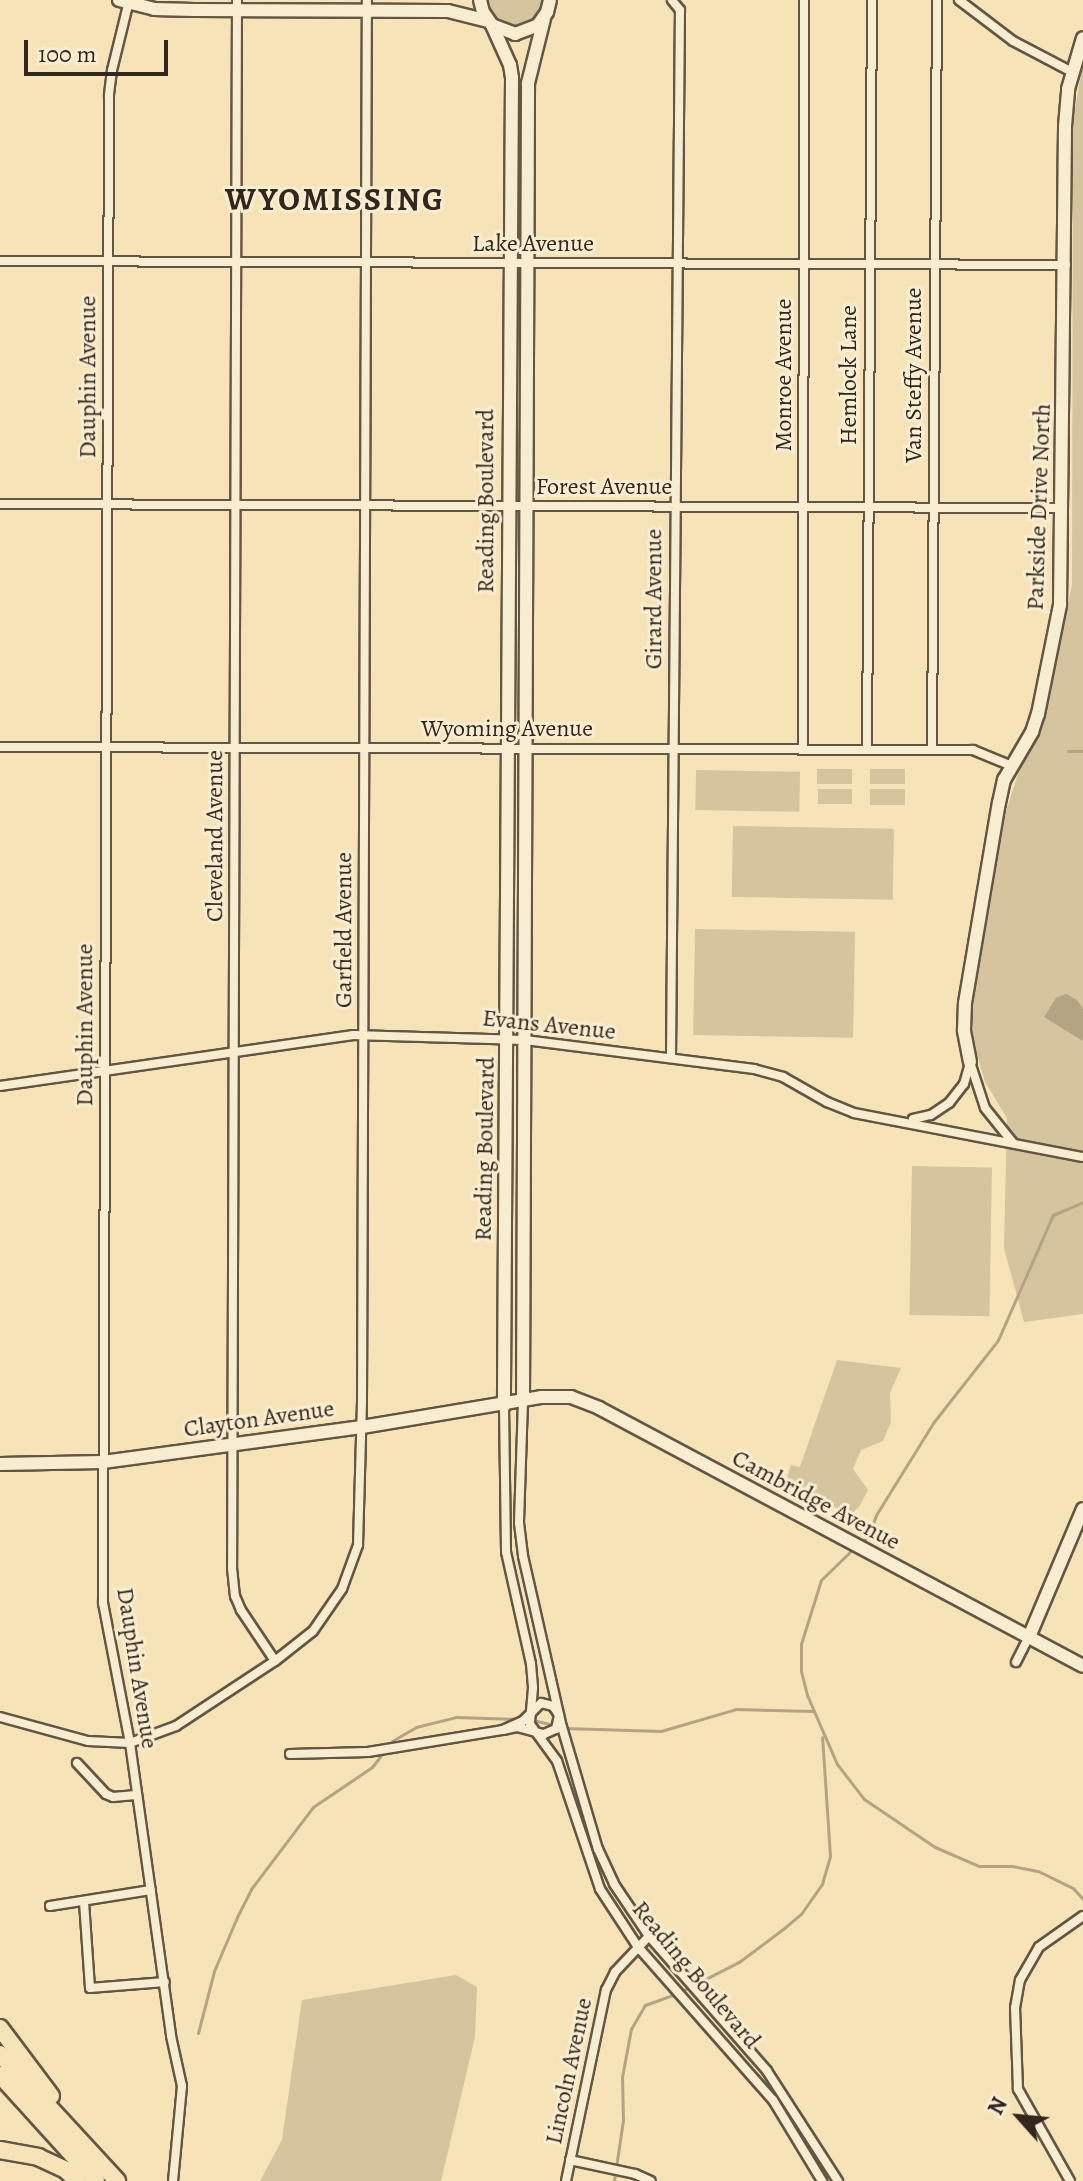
<!DOCTYPE html>
<style>
body{margin:0}
#map{position:relative;width:1083px;height:2181px;overflow:hidden;background:#f6e4b8;font-family:Alegreya,serif}
div>[style]{position:absolute}
.green>*{inset:0;background:#d5c49e;transform-origin:0 0}
.water>*{inset:0;background:#b3a484}
.stream>*{height:3px;margin:-1.5px;padding:0 1.5px;transform-origin:1.5px;border-radius:1.5px;background:#b3a484}
.roads{filter:drop-shadow(2px 0 #635644) drop-shadow(-2px 0 #635644) drop-shadow(0 2px #635644) drop-shadow(0 -2px #635644)}
.street>*{height:8px;margin:-4px;padding:0 4px;transform-origin:4px;border-radius:4px;background:#f9edd1}
.secondary>*{height:12px;margin:-6px;padding:0 6px;transform-origin:6px;border-radius:6px;background:#f9edd1}
.highway>*{height:16px;margin:-8px;padding:0 8px;transform-origin:8px;border-radius:8px;background:#f6e4b8}
span{translate:-50% -50%;white-space:nowrap;text-align:center;line-height:1.15;-webkit-text-stroke:6px #f9edd1;paint-order:stroke}
.street-label{font-size:24px;color:#32271e}
.district-label{font-size:32px;color:#32271e;font-weight:700;letter-spacing:2px}
.north{position:absolute;left:979px;top:2077px;width:80px;height:80px;-webkit-text-stroke:6px #f9edd1;paint-order:stroke;rotate:297deg;font-size:22px;font-weight:700;line-height:32px;text-align:center;color:#32271e}
.north::after{content:'';display:block;margin:auto;width:28px;height:36px;background:#32271e;clip-path:polygon(50% 0,100% 100%,50% 72%,0 100%)}
.scale{position:absolute;left:24px;top:40px;width:144px;height:36px;box-sizing:border-box;border:4px solid #32271e;border-top:0;padding-left:10px;font-size:24px;line-height:28px;white-space:nowrap;color:#32271e;-webkit-text-stroke:6px #f9edd1;paint-order:stroke}
</style>
<div id="map">
<div class="green">
<i style="clip-path:polygon(487px 0,542px 0,542px 2px,535px 19px,515px 28px,495px 20px)"></i>
<i style="clip-path:polygon(1083px 63px,1083px 1314px,1024px 1322px,1004px 1248px,1007px 1118px,985px 1082px,972px 1036px,971px 1016px,1004px 818px,1017px 777px,1044px 717px,1072px 585px,1073px 121px)"></i>
<i style="left:817px;top:769px;width:35px;height:15px"></i>
<i style="left:870px;top:769px;width:35px;height:15px"></i>
<i style="left:696px;top:770px;width:104px;height:40px;rotate:1deg"></i>
<i style="left:818px;top:789px;width:34px;height:15px"></i>
<i style="left:870px;top:789px;width:35px;height:16px"></i>
<i style="left:733px;top:826px;width:161px;height:71px;rotate:1deg"></i>
<i style="left:695px;top:929px;width:160px;height:106px;rotate:1deg"></i>
<i style="left:912px;top:1166px;width:80px;height:149px;rotate:1deg"></i>
<i style="clip-path:polygon(837px 1360px,901px 1368px,890px 1393px,891px 1422px,883px 1441px,861px 1450px,853px 1469px,868px 1490px,859px 1507px,850px 1515px,786px 1482px,791px 1465px,800px 1467px)"></i>
<i style="clip-path:polygon(456px 1975px,477px 1987px,475px 2037px,441px 2181px,260px 2181px,282px 2140px,302px 2000px)"></i>
</div>
<div class="water">
<i style="clip-path:polygon(1066px 994px,1077px 1000px,1083px 1009px,1083px 1041px,1044px 1017px,1056px 998px)"></i>
</div>
<div class="stream">
<i style="left:1068px;top:751px;width:15px"></i>
<i style="left:860px;top:1543px;width:10px;rotate:-37deg"></i>
<i style="left:868px;top:1537px;width:23px;rotate:-70deg"></i>
<i style="left:876px;top:1515px;width:108px;rotate:-58.2deg"></i>
<i style="left:933px;top:1423px;width:105px;rotate:-51.9deg"></i>
<i style="left:998px;top:1340px;width:137px;rotate:-66.3deg"></i>
<i style="left:1053px;top:1215px;width:33px;rotate:-23deg"></i>
<i style="left:854px;top:1548px;width:46px;rotate:135.9deg"></i>
<i style="left:821px;top:1580px;width:67px;rotate:107.4deg"></i>
<i style="left:801px;top:1644px;width:27px;rotate:90deg"></i>
<i style="left:801px;top:1671px;width:25px;rotate:76deg"></i>
<i style="left:807px;top:1695px;width:75px;rotate:66.5deg"></i>
<i style="left:837px;top:1764px;width:44px;rotate:52.4deg"></i>
<i style="left:864px;top:1799px;width:86px;rotate:34.1deg"></i>
<i style="left:935px;top:1847px;width:48px;rotate:23.4deg"></i>
<i style="left:979px;top:1866px;width:33px"></i>
<i style="left:1012px;top:1866px;width:26px;rotate:11deg"></i>
<i style="left:1038px;top:1871px;width:39px;rotate:26deg"></i>
<i style="left:1073px;top:1888px;width:15px;rotate:48deg"></i>
<i style="left:533px;top:1720px;width:25px;rotate:14deg"></i>
<i style="left:564px;top:1728px;width:97px;rotate:1.8deg"></i>
<i style="left:661px;top:1731px;width:78px;rotate:-16.3deg"></i>
<i style="left:736px;top:1709px;width:77px;rotate:1.5deg"></i>
<i style="left:682px;top:1991px;width:64px;rotate:-27deg"></i>
<i style="left:739px;top:1962px;width:55px;rotate:-36.9deg"></i>
<i style="left:783px;top:1929px;width:23px;rotate:-40deg"></i>
<i style="left:801px;top:1914px;width:37px;rotate:-55deg"></i>
<i style="left:822px;top:1884px;width:29px;rotate:-74deg"></i>
<i style="left:830px;top:1856px;width:119px;rotate:-93.8deg"></i>
<i style="left:198px;top:2033px;width:64px;rotate:-75.5deg"></i>
<i style="left:214px;top:1971px;width:59px;rotate:-66.9deg"></i>
<i style="left:237px;top:1917px;width:31px;rotate:-63deg"></i>
<i style="left:251px;top:1889px;width:103px;rotate:-52.9deg"></i>
<i style="left:313px;top:1807px;width:71px;rotate:-34.1deg"></i>
<i style="left:372px;top:1767px;width:33px;rotate:-52deg"></i>
<i style="left:392px;top:1741px;width:28px;rotate:-30deg"></i>
<i style="left:416px;top:1727px;width:41px;rotate:-14deg"></i>
<i style="left:456px;top:1717px;width:62px;rotate:1.8deg"></i>
<i style="left:614px;top:2181px;width:62px;rotate:-81.6deg"></i>
<i style="left:623px;top:2120px;width:43px;rotate:-91.3deg"></i>
<i style="left:622px;top:2077px;width:49px;rotate:-79.4deg"></i>
<i style="left:631px;top:2029px;width:28px;rotate:-60deg"></i>
<i style="left:645px;top:2005px;width:32px;rotate:-20deg"></i>
</div>
<div class="roads">
<div class="street">
<i style="left:237px;top:0;width:1568px;rotate:90.18deg"></i>
<i style="left:232px;top:1568px;width:28px;rotate:84deg"></i>
<i style="left:235px;top:1596px;width:15px;rotate:67deg"></i>
<i style="left:241px;top:1610px;width:61px;rotate:56.3deg"></i>
<i style="left:959px;top:0;width:68px;rotate:37.2deg"></i>
<i style="left:1013px;top:41px;width:67px;rotate:27.7deg"></i>
<i style="left:129px;top:1px;width:71px;rotate:103.8deg"></i>
<i style="left:112px;top:70px;width:26px;rotate:97deg"></i>
<i style="left:109px;top:96px;width:1507px;rotate:90.23deg"></i>
<i style="left:103px;top:1603px;width:143px;rotate:79.1deg"></i>
<i style="left:130px;top:1743px;width:296px;rotate:82deg"></i>
<i style="left:171px;top:2036px;width:51px;rotate:77.6deg"></i>
<i style="left:182px;top:2086px;width:95px;rotate:95.4deg"></i>
<i style="left:0;top:261px;width:1066px;rotate:0.21deg"></i>
<i style="left:0;top:504px;width:1063px;rotate:0.22deg"></i>
<i style="left:0;top:747px;width:973px;rotate:0.18deg"></i>
<i style="left:973px;top:750px;width:42px;rotate:22.3deg"></i>
<i style="left:803px;top:749px;width:749px;rotate:-89.92deg"></i>
<i style="left:867px;top:750px;width:750px;rotate:-89.62deg"></i>
<i style="left:932px;top:750px;width:750px;rotate:-89.62deg"></i>
<i style="left:671px;top:1058px;width:1048px;rotate:-89.51deg"></i>
<i style="left:680px;top:10px;width:13px;rotate:-129deg"></i>
<i style="left:970px;top:1062px;width:48px;rotate:71.9deg"></i>
<i style="left:985px;top:1108px;width:45px;rotate:51.3deg"></i>
<i style="left:0;top:1086px;width:357px;rotate:-8.2deg"></i>
<i style="left:353px;top:1035px;width:172px;rotate:1.7deg"></i>
<i style="left:525px;top:1040px;width:231px;rotate:7.2deg"></i>
<i style="left:754px;top:1069px;width:30px;rotate:15deg"></i>
<i style="left:783px;top:1077px;width:51px;rotate:29.6deg"></i>
<i style="left:827px;top:1102px;width:29px;rotate:22deg"></i>
<i style="left:854px;top:1113px;width:233px;rotate:10.9deg"></i>
<i style="left:913px;top:1119px;width:18px;rotate:-13deg"></i>
<i style="left:931px;top:1115px;width:22px;rotate:-34deg"></i>
<i style="left:949px;top:1103px;width:24px;rotate:-52deg"></i>
<i style="left:964px;top:1084px;width:22px;rotate:-74deg"></i>
<i style="left:523px;top:1401px;width:122px;rotate:91.9deg"></i>
<i style="left:519px;top:1523px;width:33px;rotate:83deg"></i>
<i style="left:523px;top:1556px;width:175px;rotate:77.2deg"></i>
<i style="left:562px;top:1727px;width:127px;rotate:73.6deg"></i>
<i style="left:598px;top:1849px;width:38px;rotate:65deg"></i>
<i style="left:614px;top:1884px;width:63px;rotate:56.1deg"></i>
<i style="left:649px;top:1936px;width:179px;rotate:48.8deg"></i>
<i style="left:767px;top:2071px;width:131px;rotate:57.2deg"></i>
<i style="left:504px;top:1406px;width:146px;rotate:89.2deg"></i>
<i style="left:506px;top:1552px;width:115px;rotate:77.4deg"></i>
<i style="left:531px;top:1664px;width:24px;rotate:85deg"></i>
<i style="left:533px;top:1688px;width:36px;rotate:95deg"></i>
<i style="left:530px;top:1724px;width:46px;rotate:53.9deg"></i>
<i style="left:557px;top:1761px;width:135px;rotate:71.4deg"></i>
<i style="left:600px;top:1889px;width:69px;rotate:56.8deg"></i>
<i style="left:638px;top:1947px;width:204px;rotate:48.6deg"></i>
<i style="left:773px;top:2100px;width:95px;rotate:58.8deg"></i>
<i style="left:1016px;top:1662px;width:28px;rotate:-63deg"></i>
<i style="left:0;top:1717px;width:91px;rotate:15.3deg"></i>
<i style="left:88px;top:1741px;width:42px;rotate:2.7deg"></i>
<i style="left:130px;top:1743px;width:49px;rotate:-20.3deg"></i>
<i style="left:176px;top:1726px;width:118px;rotate:-33.3deg"></i>
<i style="left:275px;top:1661px;width:48px;rotate:-38.3deg"></i>
<i style="left:313px;top:1631px;width:51px;rotate:-55.4deg"></i>
<i style="left:342px;top:1589px;width:47px;rotate:-70deg"></i>
<i style="left:358px;top:1545px;width:144px;rotate:-88.4deg"></i>
<i style="left:362px;top:1401px;width:1401px;rotate:-89.8deg"></i>
<i style="left:290px;top:1754px;width:78px;rotate:-1.5deg"></i>
<i style="left:368px;top:1752px;width:137px;rotate:-9.3deg"></i>
<i style="left:503px;top:1730px;width:14px;rotate:-12deg"></i>
<i style="left:517px;top:1727px;width:28px;rotate:15deg"></i>
<i style="left:544px;top:1734px;width:13px;rotate:-23deg"></i>
<i style="left:556px;top:1729px;width:14px;rotate:-78deg"></i>
<i style="left:559px;top:1715px;width:11px;rotate:-124deg"></i>
<i style="left:553px;top:1706px;width:12px;rotate:-166deg"></i>
<i style="left:541px;top:1703px;width:25px;rotate:135deg"></i>
<i style="left:523px;top:1721px;width:22px;rotate:156deg"></i>
<i style="left:77px;top:1763px;width:42px;rotate:46.9deg"></i>
<i style="left:106px;top:1794px;width:8px;rotate:23deg"></i>
<i style="left:113px;top:1797px;width:23px;rotate:-5deg"></i>
<i style="left:84px;top:1902px;width:86px;rotate:86deg"></i>
<i style="left:90px;top:1988px;width:75px;rotate:-4.6deg"></i>
<i style="left:50px;top:1906px;width:102px;rotate:-9deg"></i>
<i style="left:570px;top:2160px;width:66px;rotate:12.2deg"></i>
<i style="left:635px;top:2174px;width:17px;rotate:24deg"></i>
<i style="left:566px;top:2181px;width:195px;rotate:-78.2deg"></i>
<i style="left:606px;top:1990px;width:20px;rotate:-63deg"></i>
<i style="left:615px;top:1972px;width:50px;rotate:-46.6deg"></i>
<i style="left:1070px;top:2181px;width:106px;rotate:-119.5deg"></i>
<i style="left:1018px;top:2089px;width:81px;rotate:-92.1deg"></i>
<i style="left:1015px;top:2008px;width:28px;rotate:-80deg"></i>
<i style="left:1020px;top:1980px;width:38px;rotate:-60deg"></i>
<i style="left:1039px;top:1947px;width:54px;rotate:-35.2deg"></i>
</div>
<div class="secondary">
<i style="left:119px;top:0;width:36px;rotate:14deg"></i>
<i style="left:154px;top:9px;width:40px;rotate:1.4deg"></i>
<i style="left:194px;top:10px;width:254px;rotate:0.2deg"></i>
<i style="left:448px;top:11px;width:41px;rotate:14deg"></i>
<i style="left:480px;top:0;width:12px;rotate:76deg"></i>
<i style="left:483px;top:12px;width:16px;rotate:55deg"></i>
<i style="left:492px;top:25px;width:25px;rotate:21deg"></i>
<i style="left:515px;top:34px;width:25px;rotate:-21deg"></i>
<i style="left:538px;top:25px;width:16px;rotate:-55deg"></i>
<i style="left:547px;top:12px;width:12px;rotate:-76deg"></i>
<i style="left:492px;top:25px;width:44px;rotate:65.8deg"></i>
<i style="left:510px;top:65px;width:13px;rotate:81deg"></i>
<i style="left:512px;top:78px;width:1328px;rotate:90.35deg"></i>
<i style="left:970px;top:1062px;width:33px;rotate:-101deg"></i>
<i style="left:964px;top:1030px;width:27px;rotate:-88deg"></i>
<i style="left:965px;top:1003px;width:203px;rotate:-80.4deg"></i>
<i style="left:999px;top:803px;width:24px;rotate:-78deg"></i>
<i style="left:1004px;top:780px;width:56px;rotate:-59.7deg"></i>
<i style="left:1032px;top:732px;width:19px;rotate:-72deg"></i>
<i style="left:1038px;top:714px;width:111px;rotate:-78.6deg"></i>
<i style="left:1060px;top:605px;width:479px;rotate:-89.4deg"></i>
<i style="left:1065px;top:126px;width:37px;rotate:-85deg"></i>
<i style="left:1068px;top:89px;width:53px;rotate:-73.6deg"></i>
<i style="left:523px;top:1401px;width:1318px;rotate:-89.78deg"></i>
<i style="left:528px;top:83px;width:66px;rotate:-76deg"></i>
<i style="left:0;top:1464px;width:103px;rotate:-1.1deg"></i>
<i style="left:103px;top:1462px;width:261px;rotate:-7.7deg"></i>
<i style="left:362px;top:1427px;width:181px;rotate:-9.5deg"></i>
<i style="left:541px;top:1397px;width:30px"></i>
<i style="left:571px;top:1397px;width:30px;rotate:21deg"></i>
<i style="left:599px;top:1408px;width:548px;rotate:28.06deg"></i>
<i style="left:1029px;top:1637px;width:139px;rotate:-67.1deg"></i>
</div>
<div class="highway">
<i style="left:0;top:2028px;width:85px;rotate:53.1deg"></i>
<i style="left:0;top:2054px;width:173px;rotate:47.3deg"></i>
<i style="left:0;top:2075px;width:143px;rotate:47.8deg"></i>
<i style="left:0;top:2150px;width:39px;rotate:10deg"></i>
<i style="left:38px;top:2157px;width:31px;rotate:25deg"></i>
<i style="left:66px;top:2170px;width:16px;rotate:45deg"></i>
</div>
</div>
<div class="street-label">
<span style="left:533px;top:244px">Lake Avenue</span>
<span style="left:784px;top:375px;rotate:-90deg">Monroe Avenue</span>
<span style="left:849px;top:375px;rotate:-90deg">Hemlock Lane</span>
<span style="left:914px;top:375px;rotate:-90deg">Van Steffy Avenue</span>
<span style="left:88px;top:377px;rotate:-90deg">Dauphin Avenue</span>
<span style="left:604px;top:487px">Forest Avenue</span>
<span style="left:486px;top:501px;rotate:-90deg">Reading Boulevard</span>
<span style="left:1039px;top:507px;rotate:-88deg">Parkside Drive North</span>
<span style="left:654px;top:599px;rotate:-90deg">Girard Avenue</span>
<span style="left:507px;top:729px">Wyoming Avenue</span>
<span style="left:215px;top:836px;rotate:-90deg">Cleveland Avenue</span>
<span style="left:344px;top:930px;rotate:-90deg">Garfield Avenue</span>
<span style="left:85px;top:1025px;rotate:-90deg">Dauphin Avenue</span>
<span style="left:549px;top:1025px;rotate:6deg">Evans Avenue</span>
<span style="left:485px;top:1149px;rotate:-89deg">Reading Boulevard</span>
<span style="left:259px;top:1419px;rotate:-8deg">Clayton Avenue</span>
<span style="left:816px;top:1500px;rotate:28deg">Cambridge Avenue</span>
<span style="left:137px;top:1668px;rotate:81deg">Dauphin Avenue</span>
<span style="left:696px;top:1975px;rotate:50deg">Reading Boulevard</span>
<span style="left:569px;top:2071px;rotate:-78deg">Lincoln Avenue</span>
</div>
<div class="district-label">
<span style="left:335px;top:199px">WYOMISSING</span>
</div>
<div class="north">N</div>
<div class="scale">100 m</div>
</div>
